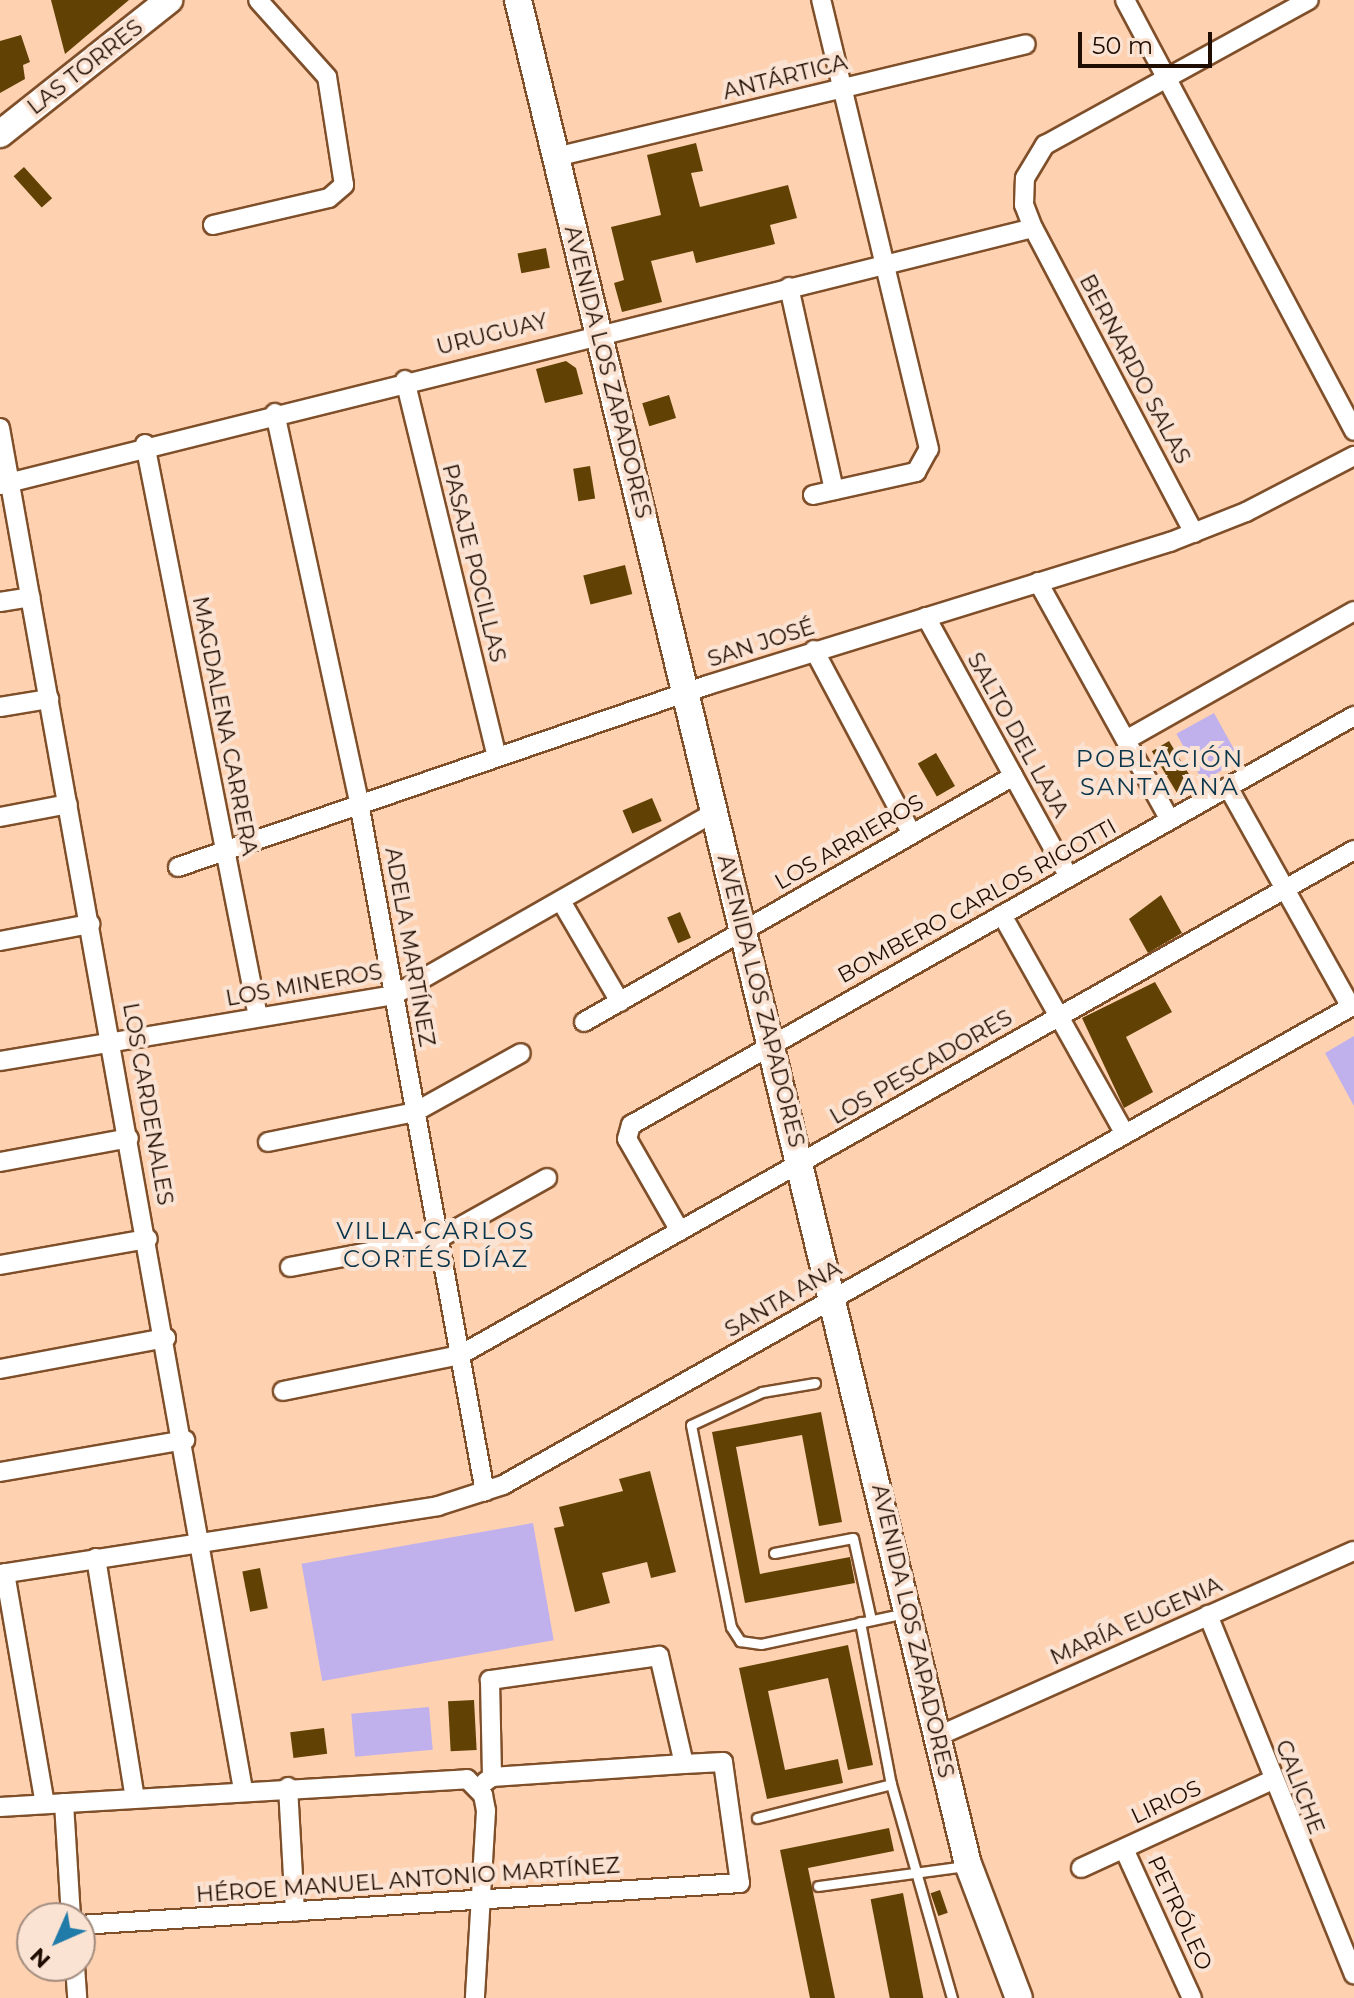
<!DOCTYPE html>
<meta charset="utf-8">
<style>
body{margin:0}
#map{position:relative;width:1354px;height:1998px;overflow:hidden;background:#fed1b1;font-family:Montserrat,sans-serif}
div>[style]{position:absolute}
.green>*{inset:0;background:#c0b1ec;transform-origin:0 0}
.building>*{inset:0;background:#624204;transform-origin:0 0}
.roads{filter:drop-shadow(2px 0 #7f4f2a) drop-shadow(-2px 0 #7f4f2a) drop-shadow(0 2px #7f4f2a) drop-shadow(0 -2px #7f4f2a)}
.service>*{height:9px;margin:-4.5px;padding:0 4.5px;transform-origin:4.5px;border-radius:4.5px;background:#fff}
.minor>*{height:18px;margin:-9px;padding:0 9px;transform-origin:9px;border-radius:9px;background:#fff}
.secondary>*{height:26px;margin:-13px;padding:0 13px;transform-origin:13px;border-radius:13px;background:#fff}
span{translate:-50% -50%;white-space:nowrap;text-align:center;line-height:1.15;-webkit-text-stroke:8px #fae3d3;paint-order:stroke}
.street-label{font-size:22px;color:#200d01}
.neighbourhood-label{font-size:24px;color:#0a354b;letter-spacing:2px}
.north{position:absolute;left:16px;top:1902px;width:80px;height:80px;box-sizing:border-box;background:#fae3d3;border:2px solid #a38d7f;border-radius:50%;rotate:225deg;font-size:22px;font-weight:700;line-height:32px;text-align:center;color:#200d01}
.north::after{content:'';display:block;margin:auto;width:28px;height:36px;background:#207ba9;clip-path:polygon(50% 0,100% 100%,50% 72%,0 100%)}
.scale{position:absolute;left:1078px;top:32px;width:134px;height:36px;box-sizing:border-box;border:4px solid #200d01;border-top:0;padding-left:10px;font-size:24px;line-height:28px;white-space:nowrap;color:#200d01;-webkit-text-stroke:6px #fae3d3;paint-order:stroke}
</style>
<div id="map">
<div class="green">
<i style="left:1214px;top:713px;width:54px;height:43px;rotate:61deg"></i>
<i style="clip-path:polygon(1354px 1036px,1354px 1106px,1325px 1053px)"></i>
<i style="left:533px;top:1523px;width:119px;height:235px;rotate:80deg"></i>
<i style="left:429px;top:1707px;width:43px;height:78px;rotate:85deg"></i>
</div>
<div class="building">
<i style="clip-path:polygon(51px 0,129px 0,65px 54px)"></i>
<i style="clip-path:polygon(21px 35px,30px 62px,23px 65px,25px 79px,0 93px,0 41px)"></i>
<i style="clip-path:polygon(696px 143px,703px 171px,691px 173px,700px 207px,788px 185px,797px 218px,770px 225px,775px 244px,696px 263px,693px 251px,651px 261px,662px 302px,622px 312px,614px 283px,624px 280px,611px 227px,661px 215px,647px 155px)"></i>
<i style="left:24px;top:167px;width:42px;height:14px;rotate:48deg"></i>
<i style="left:546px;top:248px;width:20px;height:29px;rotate:79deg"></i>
<i style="clip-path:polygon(566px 361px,576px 368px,583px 394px,545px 403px,536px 369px)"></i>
<i style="left:669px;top:395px;width:24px;height:28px;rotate:73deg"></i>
<i style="left:590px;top:466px;width:33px;height:17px;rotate:81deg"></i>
<i style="left:625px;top:565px;width:30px;height:43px;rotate:76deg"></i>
<i style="left:1169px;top:741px;width:52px;height:20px;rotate:59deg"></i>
<i style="left:936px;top:753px;width:38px;height:21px;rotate:60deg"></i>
<i style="left:652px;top:798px;width:25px;height:32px;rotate:67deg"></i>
<i style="clip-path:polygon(1161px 895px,1182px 933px,1148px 953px,1129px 919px)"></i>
<i style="left:680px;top:912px;width:28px;height:14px;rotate:67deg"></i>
<i style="clip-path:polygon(1155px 982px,1172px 1012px,1126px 1037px,1153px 1092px,1124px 1108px,1082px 1018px)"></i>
<i style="clip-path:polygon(821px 1412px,842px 1522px,819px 1526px,802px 1435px,736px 1447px,760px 1574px,850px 1557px,855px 1583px,745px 1603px,712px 1432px)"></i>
<i style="clip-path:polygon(650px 1471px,676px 1572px,651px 1578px,647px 1562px,602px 1573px,610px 1603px,575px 1612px,554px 1528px,564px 1526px,559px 1507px,623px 1491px,619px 1479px)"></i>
<i style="left:260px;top:1568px;width:41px;height:18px;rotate:79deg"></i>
<i style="clip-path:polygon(848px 1645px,873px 1765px,848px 1770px,828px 1678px,768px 1691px,785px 1770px,838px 1759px,843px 1783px,767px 1799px,739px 1668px)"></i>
<i style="left:474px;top:1700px;width:50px;height:26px;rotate:87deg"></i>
<i style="left:324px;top:1728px;width:26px;height:34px;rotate:83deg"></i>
<i style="clip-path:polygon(889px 1828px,894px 1851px,808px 1868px,835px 1998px,810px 1998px,780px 1850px)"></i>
<i style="left:940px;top:1890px;width:24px;height:10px;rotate:71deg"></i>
<i style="left:903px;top:1893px;width:107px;height:33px;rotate:79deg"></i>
</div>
<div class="roads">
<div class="service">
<i style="left:815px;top:1383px;width:54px;rotate:170.4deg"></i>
<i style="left:762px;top:1392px;width:78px;rotate:155.1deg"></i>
<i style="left:691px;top:1425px;width:206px;rotate:78.8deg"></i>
<i style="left:731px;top:1627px;width:17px;rotate:57deg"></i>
<i style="left:740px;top:1641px;width:21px;rotate:8deg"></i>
<i style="left:761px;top:1644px;width:147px;rotate:-12.1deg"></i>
<i style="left:774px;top:1553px;width:80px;rotate:-10.8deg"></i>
<i style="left:853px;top:1538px;width:84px;rotate:77.6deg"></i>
<i style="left:860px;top:1622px;width:165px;rotate:79.2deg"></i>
<i style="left:891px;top:1784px;width:223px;rotate:74.1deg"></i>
<i style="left:757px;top:1818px;width:138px;rotate:-14.2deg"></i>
<i style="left:818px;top:1886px;width:148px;rotate:-7.7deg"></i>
</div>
<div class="minor">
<i style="left:1125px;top:0;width:488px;rotate:62deg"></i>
<i style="left:556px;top:157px;width:483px;rotate:-13.5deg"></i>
<i style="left:213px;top:225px;width:119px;rotate:-13.1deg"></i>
<i style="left:329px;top:198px;width:20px;rotate:-41deg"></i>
<i style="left:344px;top:185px;width:109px;rotate:-98.9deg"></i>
<i style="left:327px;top:77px;width:103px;rotate:-131.9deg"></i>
<i style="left:789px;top:287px;width:208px;rotate:77.5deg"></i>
<i style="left:405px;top:380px;width:388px;rotate:76.3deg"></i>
<i style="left:275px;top:413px;width:399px;rotate:77.8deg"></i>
<i style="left:359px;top:803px;width:700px;rotate:79.64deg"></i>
<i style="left:0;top:428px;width:1384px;rotate:79.88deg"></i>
<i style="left:145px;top:444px;width:584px;rotate:78.84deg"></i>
<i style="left:0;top:485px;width:1064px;rotate:-13.97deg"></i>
<i style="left:813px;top:495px;width:106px;rotate:-12.6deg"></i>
<i style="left:916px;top:472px;width:26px;rotate:-61deg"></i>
<i style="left:929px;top:449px;width:462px;rotate:-103.5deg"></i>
<i style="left:1194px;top:533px;width:345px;rotate:-117.8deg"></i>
<i style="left:1033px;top:228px;width:25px;rotate:-111deg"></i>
<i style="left:1024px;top:205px;width:27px;rotate:-88deg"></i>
<i style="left:1025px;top:178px;width:39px;rotate:-59deg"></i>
<i style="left:1045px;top:145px;width:301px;rotate:-28.8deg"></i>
<i style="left:1038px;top:582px;width:272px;rotate:61deg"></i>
<i style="left:0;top:602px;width:31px;rotate:-9deg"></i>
<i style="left:926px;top:617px;width:297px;rotate:61.2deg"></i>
<i style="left:814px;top:650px;width:208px;rotate:62deg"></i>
<i style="left:0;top:707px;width:50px;rotate:-9.3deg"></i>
<i style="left:1126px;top:740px;width:262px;rotate:-29.5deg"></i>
<i style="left:1228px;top:787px;width:252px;rotate:60.8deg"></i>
<i style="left:0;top:817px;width:69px;rotate:-10.8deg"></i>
<i style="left:178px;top:867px;width:560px;rotate:-18.95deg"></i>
<i style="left:708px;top:685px;width:484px;rotate:-17.2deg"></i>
<i style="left:1170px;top:542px;width:82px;rotate:-21.5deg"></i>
<i style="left:1246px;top:512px;width:122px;rotate:-27.4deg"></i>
<i style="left:561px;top:901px;width:117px;rotate:59.7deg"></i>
<i style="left:1002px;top:915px;width:251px;rotate:60.7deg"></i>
<i style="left:0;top:941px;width:92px;rotate:-10.7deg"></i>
<i style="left:584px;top:1022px;width:495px;rotate:-29.8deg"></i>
<i style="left:0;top:1061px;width:399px;rotate:-9.5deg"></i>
<i style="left:394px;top:995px;width:369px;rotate:-29.7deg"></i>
<i style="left:268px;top:1142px;width:150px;rotate:-11.5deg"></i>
<i style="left:415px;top:1112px;width:121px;rotate:-29.1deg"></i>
<i style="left:0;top:1162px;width:131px;rotate:-10.5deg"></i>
<i style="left:680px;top:1231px;width:106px;rotate:-119.9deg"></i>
<i style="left:627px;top:1139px;width:15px;rotate:-74deg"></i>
<i style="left:631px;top:1125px;width:831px;rotate:-29.5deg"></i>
<i style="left:0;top:1265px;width:150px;rotate:-10deg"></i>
<i style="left:290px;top:1267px;width:151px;rotate:-10.7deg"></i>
<i style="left:438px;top:1239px;width:125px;rotate:-29.2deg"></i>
<i style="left:0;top:1369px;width:169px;rotate:-10.6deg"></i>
<i style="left:283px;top:1391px;width:181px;rotate:-11.5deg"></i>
<i style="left:460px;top:1355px;width:1027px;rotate:-29.46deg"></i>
<i style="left:0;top:1472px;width:188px;rotate:-9.8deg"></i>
<i style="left:96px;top:1558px;width:243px;rotate:80.8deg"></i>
<i style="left:5px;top:1573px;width:234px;rotate:80.2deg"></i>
<i style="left:0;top:1574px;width:443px;rotate:-8.8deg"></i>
<i style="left:438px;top:1506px;width:68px;rotate:-17.9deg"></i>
<i style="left:503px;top:1485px;width:977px;rotate:-29.42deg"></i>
<i style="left:1208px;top:1615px;width:388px;rotate:67.9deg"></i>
<i style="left:938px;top:1736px;width:455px;rotate:-24deg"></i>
<i style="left:485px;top:1782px;width:9px;rotate:-36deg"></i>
<i style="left:492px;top:1777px;width:192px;rotate:-3.9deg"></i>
<i style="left:288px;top:1787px;width:125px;rotate:86.8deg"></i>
<i style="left:64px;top:1803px;width:115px;rotate:86.5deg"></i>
<i style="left:0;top:1807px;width:468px;rotate:-3.4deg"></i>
<i style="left:467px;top:1779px;width:23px;rotate:45deg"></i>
<i style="left:483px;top:1795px;width:16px;rotate:79deg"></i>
<i style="left:486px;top:1811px;width:187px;rotate:93.4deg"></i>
<i style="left:1124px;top:1849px;width:164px;rotate:65.5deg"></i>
<i style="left:1081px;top:1868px;width:210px;rotate:-24.7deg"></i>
<i style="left:80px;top:1925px;width:661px;rotate:-3.64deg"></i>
<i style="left:740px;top:1883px;width:122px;rotate:-98deg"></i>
<i style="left:723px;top:1762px;width:39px;rotate:177deg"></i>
<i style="left:684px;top:1764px;width:111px;rotate:-103deg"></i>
<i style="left:659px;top:1656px;width:171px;rotate:171.9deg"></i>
<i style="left:490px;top:1680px;width:97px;rotate:88.8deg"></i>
<i style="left:75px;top:1966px;width:32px;rotate:86deg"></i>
</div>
<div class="secondary">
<i style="left:518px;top:0;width:1918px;rotate:76.43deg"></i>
<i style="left:968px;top:1864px;width:143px;rotate:69.2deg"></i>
<i style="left:0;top:134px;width:216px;rotate:-38.4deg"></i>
</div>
</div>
<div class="street-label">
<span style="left:85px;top:67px;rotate:-38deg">LAS TORRES</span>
<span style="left:785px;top:77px;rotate:-14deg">ANTÁRTICA</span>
<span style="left:492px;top:334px;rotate:-14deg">URUGUAY</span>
<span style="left:1135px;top:369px;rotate:62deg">BERNARDO SALAS</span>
<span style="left:608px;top:372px;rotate:76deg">AVENIDA LOS ZAPADORES</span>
<span style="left:474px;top:563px;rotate:76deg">PASAJE POCILLAS</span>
<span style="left:761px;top:643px;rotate:-18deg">SAN JOSÉ</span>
<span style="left:225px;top:726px;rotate:79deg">MAGDALENA CARRERA</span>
<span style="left:1018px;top:735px;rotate:61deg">SALTO DEL LAJA</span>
<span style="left:849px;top:842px;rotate:-30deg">LOS ARRIEROS</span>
<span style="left:977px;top:901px;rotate:-29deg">BOMBERO CARLOS RIGOTTI</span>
<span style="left:410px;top:947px;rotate:80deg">ADELA MARTÍNEZ</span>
<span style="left:304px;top:985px;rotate:-10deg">LOS MINEROS</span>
<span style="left:761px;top:1001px;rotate:76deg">AVENIDA LOS ZAPADORES</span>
<span style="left:921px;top:1067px;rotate:-30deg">LOS PESCADORES</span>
<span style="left:148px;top:1104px;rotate:80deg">LOS CARDENALES</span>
<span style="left:783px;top:1299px;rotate:-30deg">SANTA ANA</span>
<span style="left:1136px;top:1621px;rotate:-24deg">MARÍA EUGENIA</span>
<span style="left:913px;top:1631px;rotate:77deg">AVENIDA LOS ZAPADORES</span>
<span style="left:1300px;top:1787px;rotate:69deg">CALICHE</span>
<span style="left:1166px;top:1802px;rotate:-25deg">LIRIOS</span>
<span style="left:408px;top:1880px;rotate:-4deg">HÉROE MANUEL ANTONIO MARTÍNEZ</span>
<span style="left:1180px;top:1913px;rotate:65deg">PETRÓLEO</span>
</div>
<div class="neighbourhood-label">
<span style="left:1160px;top:773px">POBLACIÓN<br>SANTA ANA</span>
<span style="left:436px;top:1245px">VILLA CARLOS<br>CORTÉS DÍAZ</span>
</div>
<div class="north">N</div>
<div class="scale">50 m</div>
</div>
